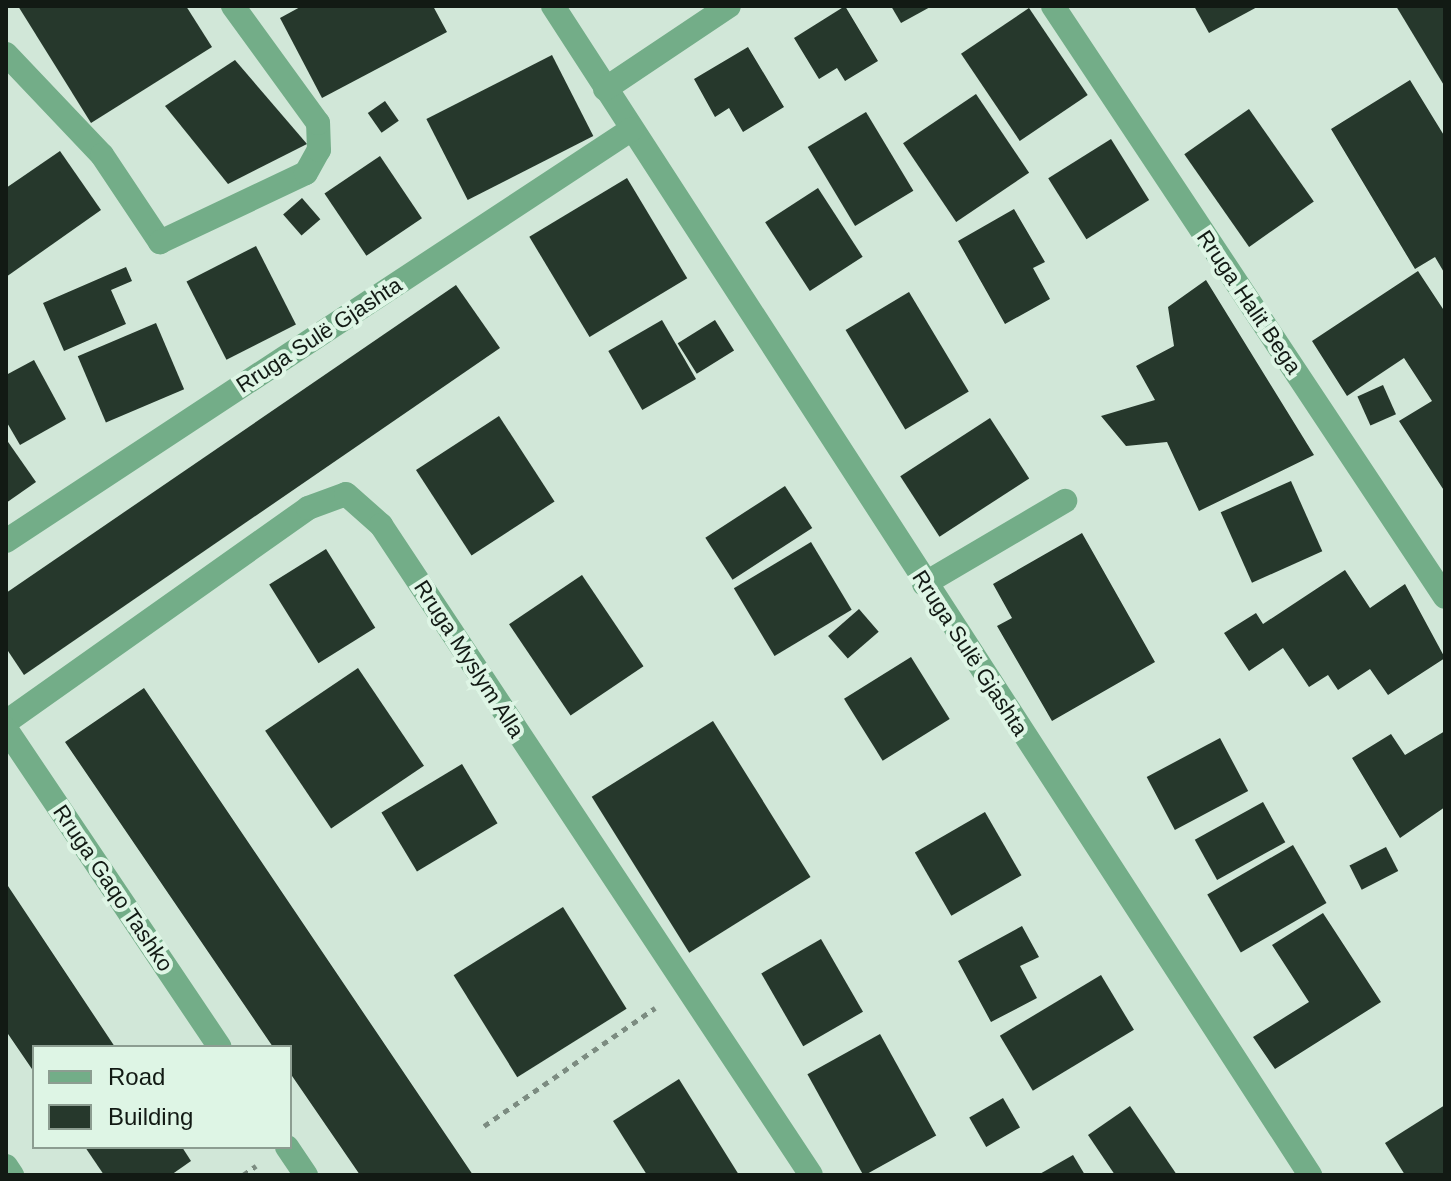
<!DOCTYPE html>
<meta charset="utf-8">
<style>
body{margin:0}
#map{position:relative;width:1451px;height:1181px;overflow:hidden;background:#d1e7d8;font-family:Helvetica,sans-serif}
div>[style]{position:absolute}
.building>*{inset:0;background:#26382c;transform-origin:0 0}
.path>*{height:5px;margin-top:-2.5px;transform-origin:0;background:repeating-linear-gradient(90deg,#7c8c81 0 6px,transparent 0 12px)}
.minor>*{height:24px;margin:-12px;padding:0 12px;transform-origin:12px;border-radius:12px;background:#73ad88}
span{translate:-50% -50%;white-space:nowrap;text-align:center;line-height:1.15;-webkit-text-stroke:8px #def5e5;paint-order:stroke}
.street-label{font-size:22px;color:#121a14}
.frame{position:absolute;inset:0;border:8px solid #121a14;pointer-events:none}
.legend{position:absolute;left:32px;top:1045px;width:260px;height:104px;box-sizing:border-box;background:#def5e5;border:2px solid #8c9d91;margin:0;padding:10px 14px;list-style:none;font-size:24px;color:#121a14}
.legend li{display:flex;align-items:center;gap:16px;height:40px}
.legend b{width:40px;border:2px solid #8c9d91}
</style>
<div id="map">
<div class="building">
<i style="clip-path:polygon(18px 6px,186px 6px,212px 47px,91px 123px)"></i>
<i style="clip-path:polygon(302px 6px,433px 6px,447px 32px,322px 98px,280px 18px)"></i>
<i style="clip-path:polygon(845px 6px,878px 61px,845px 81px,837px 68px,819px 79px,794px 38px)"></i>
<i style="clip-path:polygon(891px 6px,932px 6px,901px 23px)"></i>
<i style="clip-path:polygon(1194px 6px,1259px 6px,1209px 33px)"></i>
<i style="clip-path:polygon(1396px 6px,1445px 6px,1445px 87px)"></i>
<i style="left:1029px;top:8px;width:105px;height:82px;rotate:56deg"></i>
<i style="clip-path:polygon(748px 47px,784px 107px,743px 132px,729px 108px,715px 117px,694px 79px)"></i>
<i style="left:552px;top:55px;width:91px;height:141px;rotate:63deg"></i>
<i style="clip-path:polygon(235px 60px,307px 144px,228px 184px,165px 106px)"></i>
<i style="clip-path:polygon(1410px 80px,1445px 137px,1445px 274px,1435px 257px,1415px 269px,1331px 129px)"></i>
<i style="left:976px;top:94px;width:95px;height:88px;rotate:56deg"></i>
<i style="left:385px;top:101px;width:24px;height:21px;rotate:55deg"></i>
<i style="left:1249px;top:109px;width:113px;height:79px;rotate:55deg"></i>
<i style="left:866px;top:112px;width:92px;height:68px;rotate:59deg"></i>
<i style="left:1111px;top:139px;width:72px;height:74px;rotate:58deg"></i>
<i style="clip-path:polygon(60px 151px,101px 210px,6px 277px,6px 188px)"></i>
<i style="left:380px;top:156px;width:75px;height:67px;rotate:56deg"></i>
<i style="left:627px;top:178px;width:117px;height:114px;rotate:59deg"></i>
<i style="left:818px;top:188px;width:82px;height:63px;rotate:57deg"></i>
<i style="left:302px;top:198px;width:28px;height:25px;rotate:49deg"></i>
<i style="clip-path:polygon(1014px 209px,1045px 262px,1033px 268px,1050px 299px,1005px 324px,958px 241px)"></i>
<i style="left:256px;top:246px;width:88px;height:78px;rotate:63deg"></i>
<i style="clip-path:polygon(126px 267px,132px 281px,111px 290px,126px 324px,64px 351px,43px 303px)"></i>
<i style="clip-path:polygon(1418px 271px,1445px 312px,1445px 492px,1399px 421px,1432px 401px,1404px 358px,1347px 396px,1312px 341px)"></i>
<i style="clip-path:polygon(1206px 280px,1314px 455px,1199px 511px,1167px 442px,1126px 446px,1101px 416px,1155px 400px,1136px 366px,1174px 346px,1168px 307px)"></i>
<i style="clip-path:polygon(456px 285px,500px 348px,24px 675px,6px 648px,6px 593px)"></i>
<i style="left:909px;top:292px;width:116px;height:74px;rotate:59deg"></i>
<i style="left:662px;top:320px;width:68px;height:62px;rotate:60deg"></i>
<i style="left:715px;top:320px;width:36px;height:44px;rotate:58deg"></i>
<i style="left:156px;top:323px;width:72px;height:85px;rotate:67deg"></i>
<i style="clip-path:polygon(34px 360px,66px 419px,20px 445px,6px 421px,6px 375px)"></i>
<i style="left:1383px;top:385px;width:32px;height:28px;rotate:66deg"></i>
<i style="left:499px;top:416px;width:102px;height:99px;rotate:57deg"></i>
<i style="left:990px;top:418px;width:72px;height:107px;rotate:57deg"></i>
<i style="clip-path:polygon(6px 439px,36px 482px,6px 503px)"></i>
<i style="left:1291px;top:481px;width:77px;height:77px;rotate:66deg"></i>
<i style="left:785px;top:486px;width:50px;height:95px;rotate:57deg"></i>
<i style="clip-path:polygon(1082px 533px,1155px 662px,1052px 721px,997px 626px,1012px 618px,993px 584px)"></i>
<i style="left:811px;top:542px;width:79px;height:90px;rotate:59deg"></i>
<i style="left:326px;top:549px;width:93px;height:67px;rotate:58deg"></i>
<i style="clip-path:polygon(1345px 570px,1370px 608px,1405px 584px,1445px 658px,1388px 695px,1370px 669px,1338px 690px,1328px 675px,1309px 687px,1283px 648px,1249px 671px,1224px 633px,1256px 613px,1263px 624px)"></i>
<i style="left:582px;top:575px;width:110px;height:88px;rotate:56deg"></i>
<i style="left:859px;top:609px;width:30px;height:41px;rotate:49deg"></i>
<i style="left:911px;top:657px;width:73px;height:79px;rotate:58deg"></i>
<i style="left:358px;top:668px;width:118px;height:112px;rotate:56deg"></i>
<i style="clip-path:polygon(144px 688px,473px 1175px,360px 1175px,290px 1073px,290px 1047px,273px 1047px,65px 742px)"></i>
<i style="left:713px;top:721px;width:184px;height:143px;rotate:58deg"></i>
<i style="clip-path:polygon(1445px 731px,1445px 807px,1400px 838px,1352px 758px,1391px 734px,1405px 755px)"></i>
<i style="left:1220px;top:738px;width:60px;height:83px;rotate:62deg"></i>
<i style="left:462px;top:764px;width:69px;height:94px;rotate:59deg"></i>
<i style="left:1263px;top:802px;width:46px;height:78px;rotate:61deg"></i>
<i style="left:985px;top:812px;width:73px;height:81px;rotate:60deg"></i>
<i style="left:1293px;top:845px;width:67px;height:99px;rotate:60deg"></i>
<i style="left:1386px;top:847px;width:27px;height:41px;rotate:63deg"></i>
<i style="clip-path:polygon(6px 883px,115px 1047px,34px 1047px,34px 1072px,6px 1031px)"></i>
<i style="left:563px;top:907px;width:120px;height:129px;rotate:58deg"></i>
<i style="clip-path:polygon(1323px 913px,1381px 1002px,1275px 1069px,1253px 1037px,1309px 1002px,1272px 945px)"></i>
<i style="clip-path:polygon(1022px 926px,1039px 957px,1020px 966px,1037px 998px,991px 1022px,958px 961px)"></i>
<i style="left:821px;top:939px;width:84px;height:69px;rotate:60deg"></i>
<i style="left:1101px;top:975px;width:64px;height:118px;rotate:59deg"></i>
<i style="left:880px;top:1034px;width:116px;height:83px;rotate:61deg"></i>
<i style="clip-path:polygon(679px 1079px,739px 1175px,647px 1175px,613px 1121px)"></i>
<i style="left:1003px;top:1098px;width:34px;height:39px;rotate:60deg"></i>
<i style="clip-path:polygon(1445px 1105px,1445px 1175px,1405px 1175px,1385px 1143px)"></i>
<i style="clip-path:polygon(1130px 1106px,1177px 1175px,1115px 1175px,1088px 1135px)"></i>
<i style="clip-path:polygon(85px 1147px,182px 1147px,191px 1161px,171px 1175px,104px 1175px)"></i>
<i style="clip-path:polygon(1073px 1155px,1085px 1175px,1038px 1175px)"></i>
</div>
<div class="path">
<i style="left:484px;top:1126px;width:208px;rotate:-34.6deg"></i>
<i style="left:243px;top:1175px;width:16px;rotate:-35deg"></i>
</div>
<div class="minor">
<i style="left:553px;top:6px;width:1393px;rotate:57.07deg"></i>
<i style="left:1053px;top:6px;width:709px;rotate:56.44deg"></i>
<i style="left:6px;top:54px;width:139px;rotate:46.5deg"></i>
<i style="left:102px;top:155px;width:105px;rotate:56.3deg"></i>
<i style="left:160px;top:242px;width:161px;rotate:-25.3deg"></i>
<i style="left:306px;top:173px;width:26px;rotate:-61deg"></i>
<i style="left:319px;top:150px;width:27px;rotate:-92deg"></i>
<i style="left:318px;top:123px;width:145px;rotate:-126deg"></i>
<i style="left:605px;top:89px;width:149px;rotate:-33.8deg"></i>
<i style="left:6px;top:541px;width:749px;rotate:-33.35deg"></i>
<i style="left:924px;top:584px;width:164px;rotate:-30.5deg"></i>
<i style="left:6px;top:722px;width:370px;rotate:-35.3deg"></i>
<i style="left:308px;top:508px;width:40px;rotate:-20.2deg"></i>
<i style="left:346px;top:494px;width:47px;rotate:41.5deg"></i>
<i style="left:381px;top:525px;width:779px;rotate:56.51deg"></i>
<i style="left:6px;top:729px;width:383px;rotate:56.1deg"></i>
<i style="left:287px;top:1147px;width:34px;rotate:56deg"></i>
<i style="left:6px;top:1166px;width:11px;rotate:56deg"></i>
</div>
<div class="street-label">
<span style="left:1249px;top:302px;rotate:56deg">Rruga Halit Bega</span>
<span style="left:319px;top:335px;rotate:-33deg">Rruga Sulë Gjashta</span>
<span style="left:970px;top:653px;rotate:57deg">Rruga Sulë Gjashta</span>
<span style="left:469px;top:659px;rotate:57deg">Rruga Myslym Alla</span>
<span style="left:113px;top:888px;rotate:56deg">Rruga Gaqo Tashko</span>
</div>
<div class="frame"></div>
<ul class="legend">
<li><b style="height:10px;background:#73ad88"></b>Road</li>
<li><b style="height:22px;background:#26382c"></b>Building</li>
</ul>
</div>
